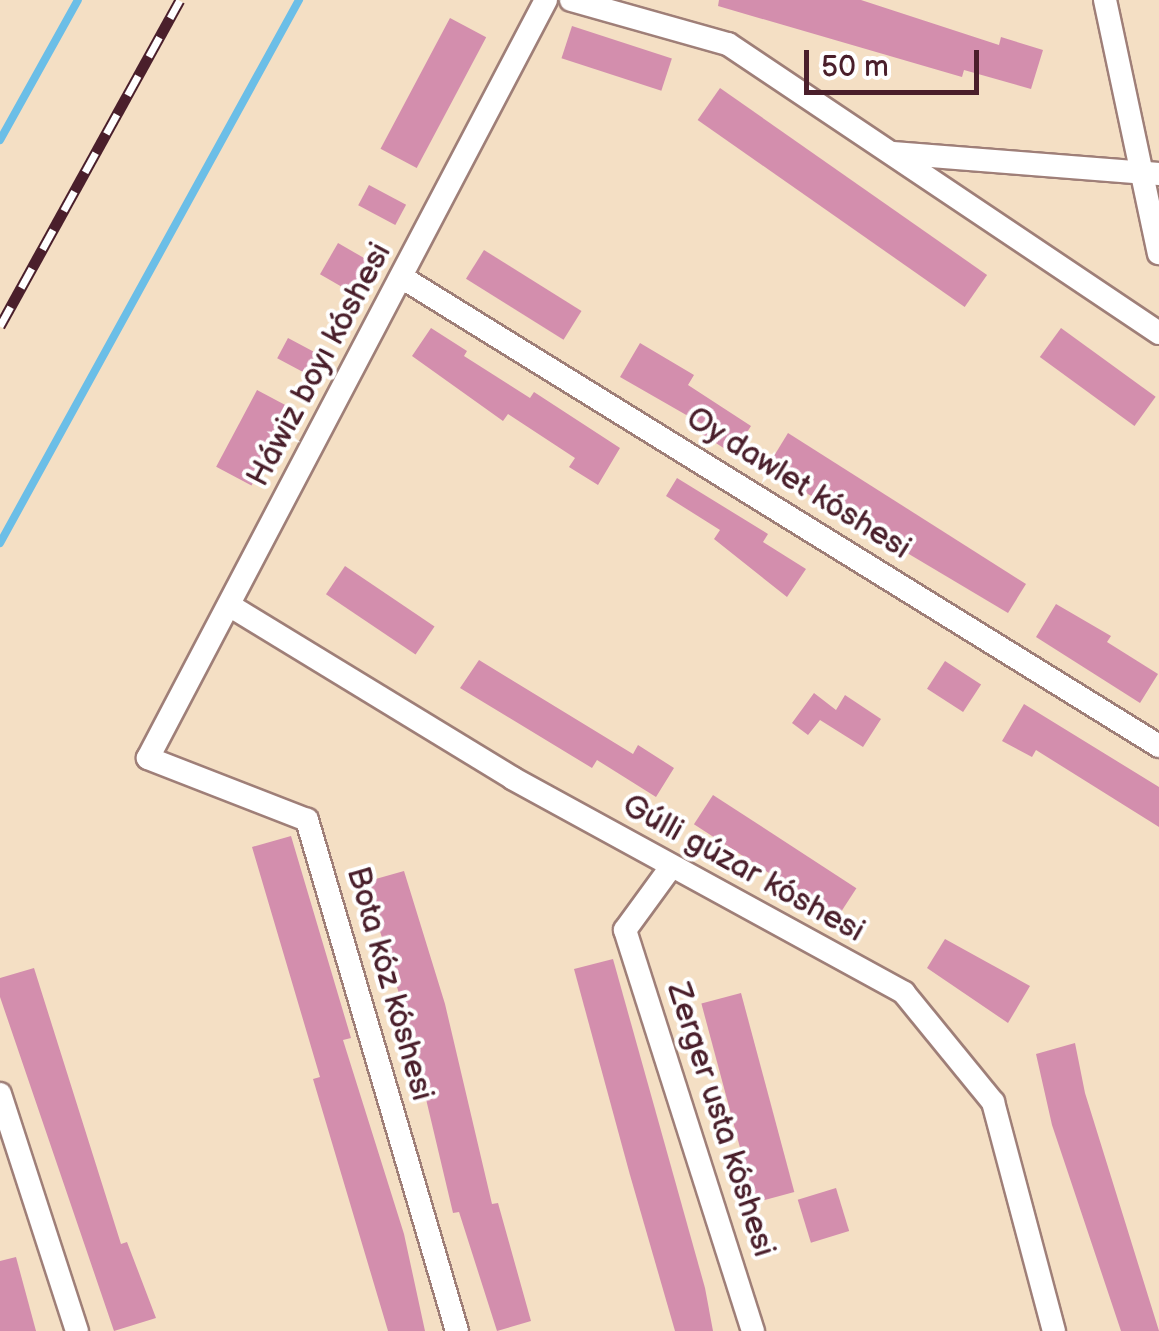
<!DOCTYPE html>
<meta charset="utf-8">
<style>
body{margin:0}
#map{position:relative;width:1159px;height:1331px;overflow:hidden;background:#f4dfc4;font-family:"Balsamiq Sans",sans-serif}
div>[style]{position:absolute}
.stream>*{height:8px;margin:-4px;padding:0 4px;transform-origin:4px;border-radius:4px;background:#6bbee7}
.building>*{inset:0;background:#d38ead;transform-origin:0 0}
.roads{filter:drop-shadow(2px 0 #9f7f78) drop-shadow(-2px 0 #9f7f78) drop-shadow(0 2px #9f7f78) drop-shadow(0 -2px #9f7f78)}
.minor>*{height:22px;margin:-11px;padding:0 11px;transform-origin:11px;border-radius:11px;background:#fff}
.rail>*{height:11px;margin-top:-5.5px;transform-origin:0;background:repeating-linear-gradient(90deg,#fff 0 22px,#4a1f2b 0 44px);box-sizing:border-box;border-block:2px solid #4a1f2b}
span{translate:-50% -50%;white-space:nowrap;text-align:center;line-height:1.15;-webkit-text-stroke:8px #fff;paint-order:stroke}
.street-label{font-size:32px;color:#4a1f2b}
.scale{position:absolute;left:804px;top:50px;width:175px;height:45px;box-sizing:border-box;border:5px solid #4a1f2b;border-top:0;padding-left:12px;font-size:30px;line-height:35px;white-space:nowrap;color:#4a1f2b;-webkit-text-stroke:8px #fff;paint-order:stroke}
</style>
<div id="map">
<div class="stream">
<i style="left:0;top:140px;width:160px;rotate:-60.9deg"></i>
<i style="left:0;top:543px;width:620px;rotate:-61.16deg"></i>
</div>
<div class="building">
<i style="clip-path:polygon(719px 0,861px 0,999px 45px,1001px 37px,1043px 50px,1031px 89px,964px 70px,962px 77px,718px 6px)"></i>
<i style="left:450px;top:18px;width:41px;height:148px;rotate:28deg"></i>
<i style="left:572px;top:26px;width:105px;height:34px;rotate:18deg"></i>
<i style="left:720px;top:88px;width:326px;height:39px;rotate:35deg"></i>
<i style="left:369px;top:185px;width:42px;height:23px;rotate:28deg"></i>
<i style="left:338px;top:243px;width:40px;height:36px;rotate:30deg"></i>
<i style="left:484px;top:250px;width:115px;height:34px;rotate:32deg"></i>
<i style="clip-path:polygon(431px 328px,467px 351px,464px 356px,530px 398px,534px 392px,620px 448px,598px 485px,569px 467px,575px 458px,508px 414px,503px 421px,412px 356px)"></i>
<i style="left:1061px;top:328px;width:117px;height:36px;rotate:36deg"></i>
<i style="left:288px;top:338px;width:42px;height:23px;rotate:28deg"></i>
<i style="clip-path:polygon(640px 343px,694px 375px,688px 385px,751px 426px,733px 454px,697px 431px,702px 424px,620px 377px)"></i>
<i style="left:257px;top:390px;width:40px;height:87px;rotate:28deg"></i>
<i style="clip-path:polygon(788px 433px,1026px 584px,1008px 613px,766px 469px)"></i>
<i style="clip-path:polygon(677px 478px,768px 534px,763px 542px,806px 569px,787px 597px,714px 539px,720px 530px,666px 496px)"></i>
<i style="left:345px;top:566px;width:108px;height:34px;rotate:34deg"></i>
<i style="clip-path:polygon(1056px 604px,1111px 636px,1107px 642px,1158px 674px,1140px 703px,1036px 637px)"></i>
<i style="clip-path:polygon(479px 660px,633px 754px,638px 745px,674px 768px,656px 797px,597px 760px,592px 768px,460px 688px)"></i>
<i style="left:945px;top:661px;width:43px;height:33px;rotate:33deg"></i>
<i style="clip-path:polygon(814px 693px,836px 710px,845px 695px,881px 719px,863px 747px,820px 720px,808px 735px,792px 723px)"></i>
<i style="clip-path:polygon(1024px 704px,1159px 787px,1159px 827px,1036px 750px,1032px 757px,1002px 741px)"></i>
<i style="left:713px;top:795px;width:171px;height:35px;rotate:33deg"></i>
<i style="clip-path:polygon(291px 836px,351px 1038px,343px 1040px,404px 1234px,425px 1331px,388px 1331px,313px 1079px,320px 1077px,252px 847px)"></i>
<i style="clip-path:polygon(404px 871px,445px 1004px,492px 1204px,498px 1203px,531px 1321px,497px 1331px,459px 1212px,453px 1213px,408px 1023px,365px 882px)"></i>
<i style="clip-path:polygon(945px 939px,1030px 986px,1008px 1023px,927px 968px)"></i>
<i style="clip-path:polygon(613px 959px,705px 1288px,713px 1331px,675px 1331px,630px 1175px,574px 969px)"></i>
<i style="clip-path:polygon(34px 968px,121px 1244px,127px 1242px,156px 1318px,114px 1331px,0 997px,0 978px)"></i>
<i style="left:741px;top:993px;width:206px;height:41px;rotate:75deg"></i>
<i style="clip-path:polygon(1075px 1043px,1085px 1093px,1159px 1331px,1121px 1331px,1052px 1125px,1036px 1054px)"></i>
<i style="left:836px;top:1188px;width:45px;height:40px;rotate:73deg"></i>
<i style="clip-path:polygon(16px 1257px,36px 1331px,0 1331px,0 1261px)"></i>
</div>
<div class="roads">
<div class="minor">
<i style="left:571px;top:0;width:163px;rotate:15.7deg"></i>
<i style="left:728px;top:44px;width:519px;rotate:33.84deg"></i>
<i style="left:1105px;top:0;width:259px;rotate:78deg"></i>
<i style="left:893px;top:153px;width:267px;rotate:4.5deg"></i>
<i style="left:403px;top:278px;width:889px;rotate:31.76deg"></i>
<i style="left:229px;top:605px;width:332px;rotate:31.4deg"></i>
<i style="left:512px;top:778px;width:447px;rotate:28.7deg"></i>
<i style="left:904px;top:993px;width:141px;rotate:50.8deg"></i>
<i style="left:993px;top:1102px;width:237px;rotate:75.1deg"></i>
<i style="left:671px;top:867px;width:78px;rotate:126.1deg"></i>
<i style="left:625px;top:930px;width:421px;rotate:72.3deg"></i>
<i style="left:0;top:1094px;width:249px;rotate:72deg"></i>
<i style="left:457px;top:1331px;width:533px;rotate:-106.36deg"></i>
<i style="left:307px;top:820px;width:171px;rotate:-158.7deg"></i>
<i style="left:148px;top:758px;width:856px;rotate:-62.3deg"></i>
</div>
</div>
<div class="rail">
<i style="left:0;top:326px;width:372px;rotate:-61.1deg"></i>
</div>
<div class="street-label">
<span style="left:320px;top:365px;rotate:-62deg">Háwiz boyı kóshesi</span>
<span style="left:798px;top:484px;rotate:32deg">Oy dawlet kóshesi</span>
<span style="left:743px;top:869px;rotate:29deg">Gúlli gúzar kóshesi</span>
<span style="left:389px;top:984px;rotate:74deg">Bota kóz kóshesi</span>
<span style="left:720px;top:1120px;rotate:72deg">Zerger usta kóshesi</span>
</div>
<div class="scale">50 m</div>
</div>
